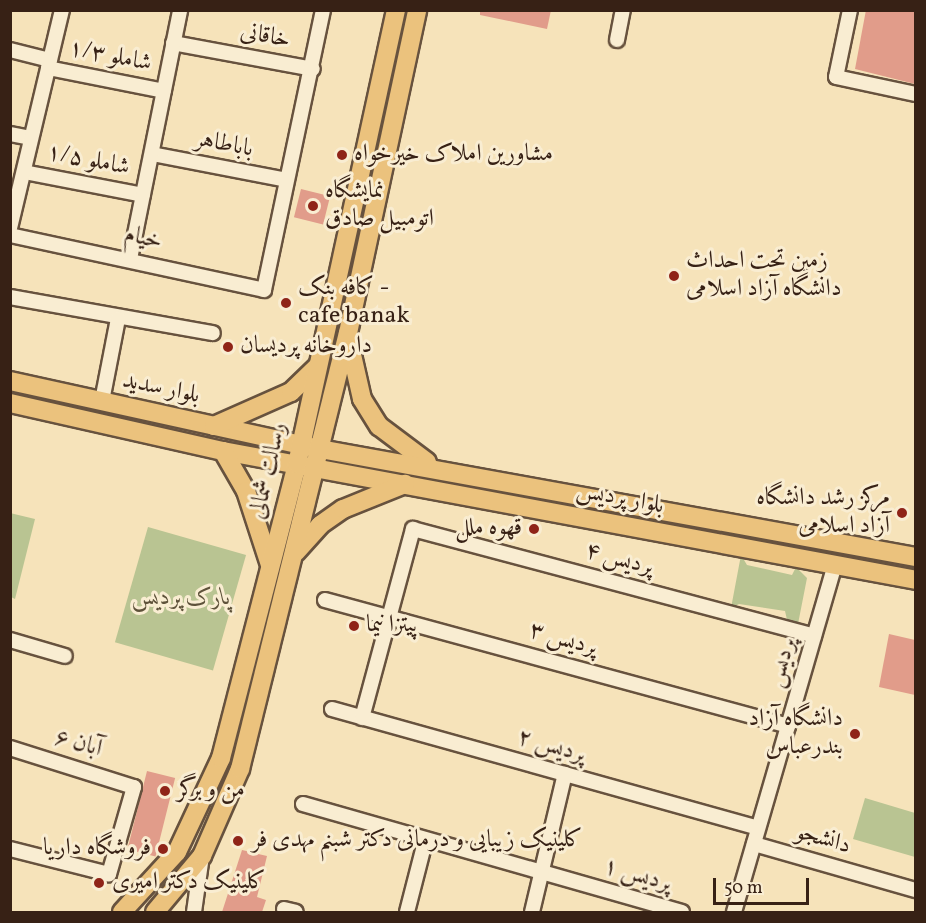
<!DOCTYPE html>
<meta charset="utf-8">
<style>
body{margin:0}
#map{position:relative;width:926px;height:923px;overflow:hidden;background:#f6e3ba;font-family:Vollkorn,Amiri,serif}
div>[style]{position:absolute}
.green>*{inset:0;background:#b9c492;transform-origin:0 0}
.building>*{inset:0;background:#e19c8a;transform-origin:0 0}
.roads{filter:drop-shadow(2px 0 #67523e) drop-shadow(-2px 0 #67523e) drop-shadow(0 2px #67523e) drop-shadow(0 -2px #67523e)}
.minor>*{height:14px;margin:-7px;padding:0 7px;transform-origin:7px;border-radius:7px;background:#f9edd2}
.major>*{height:18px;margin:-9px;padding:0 9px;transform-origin:9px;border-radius:9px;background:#ebc27d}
.dots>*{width:16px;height:16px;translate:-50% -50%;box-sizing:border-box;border:3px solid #f9edd2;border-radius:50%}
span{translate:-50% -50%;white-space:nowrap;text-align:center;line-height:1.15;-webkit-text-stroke:6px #f9edd2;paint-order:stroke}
.street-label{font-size:24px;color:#372115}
.poi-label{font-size:24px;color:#372115}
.left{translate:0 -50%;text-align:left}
.right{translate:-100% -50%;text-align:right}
.park-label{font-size:24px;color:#5e523a;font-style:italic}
.frame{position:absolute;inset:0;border:12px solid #372115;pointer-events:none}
.scale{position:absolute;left:713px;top:878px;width:96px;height:27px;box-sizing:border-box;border:3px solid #372115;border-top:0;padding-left:8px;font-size:18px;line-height:21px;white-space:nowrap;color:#372115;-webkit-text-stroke:4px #f9edd2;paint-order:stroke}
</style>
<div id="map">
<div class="green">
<i style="clip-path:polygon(10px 513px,35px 519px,15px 599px,11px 597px)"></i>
<i style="left:148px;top:527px;width:102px;height:120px;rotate:16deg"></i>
<i style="clip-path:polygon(741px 555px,747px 565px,792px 575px,796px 567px,807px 578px,798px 624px,788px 624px,785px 611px,739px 604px,731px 608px)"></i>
<i style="clip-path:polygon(865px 798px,915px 813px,915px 857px,853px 839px)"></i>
</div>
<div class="building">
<i style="clip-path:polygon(480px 10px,551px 10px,547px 29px,480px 15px)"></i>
<i style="clip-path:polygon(866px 10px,915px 10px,915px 84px,855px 69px)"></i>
<i style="left:301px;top:189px;width:30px;height:29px;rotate:14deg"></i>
<i style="clip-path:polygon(889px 634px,915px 640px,915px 695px,879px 687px)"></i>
<i style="left:147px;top:771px;width:29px;height:81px;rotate:14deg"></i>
<i style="clip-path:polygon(242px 850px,267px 856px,257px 897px,266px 900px,262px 912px,222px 912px)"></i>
</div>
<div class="roads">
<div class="minor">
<i style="left:850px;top:10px;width:68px;rotate:101.8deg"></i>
<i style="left:836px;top:77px;width:82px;rotate:12deg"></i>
<i style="left:617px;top:40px;width:31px;rotate:-79deg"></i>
<i style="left:173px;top:43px;width:142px;rotate:10.5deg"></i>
<i style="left:10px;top:50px;width:41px;rotate:14deg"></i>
<i style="left:48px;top:68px;width:118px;rotate:11.2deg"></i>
<i style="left:10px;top:134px;width:20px;rotate:11deg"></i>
<i style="left:152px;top:154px;width:137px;rotate:10.9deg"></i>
<i style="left:24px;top:172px;width:121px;rotate:10.9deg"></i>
<i style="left:10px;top:228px;width:224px;rotate:-76.6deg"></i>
<i style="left:10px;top:235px;width:260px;rotate:12.2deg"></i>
<i style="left:264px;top:290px;width:286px;rotate:-78.1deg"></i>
<i style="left:130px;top:259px;width:254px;rotate:-78.6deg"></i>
<i style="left:10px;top:297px;width:206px;rotate:10.1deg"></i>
<i style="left:102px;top:401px;width:84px;rotate:-79deg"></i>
<i style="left:325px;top:600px;width:480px;rotate:15.2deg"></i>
<i style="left:10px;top:640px;width:57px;rotate:16.2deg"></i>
<i style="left:332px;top:709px;width:442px;rotate:15.6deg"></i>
<i style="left:362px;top:718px;width:196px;rotate:-74.9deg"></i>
<i style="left:413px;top:529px;width:415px;rotate:14.9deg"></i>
<i style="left:10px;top:748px;width:130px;rotate:17.5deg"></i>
<i style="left:134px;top:787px;width:91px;rotate:106deg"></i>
<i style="left:109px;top:874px;width:102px;rotate:-165.8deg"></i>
<i style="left:303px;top:804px;width:394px;rotate:15.9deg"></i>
<i style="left:754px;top:844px;width:168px;rotate:15.9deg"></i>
<i style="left:284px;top:909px;width:12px;rotate:14deg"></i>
<i style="left:194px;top:912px;width:57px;rotate:-81.9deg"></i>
<i style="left:407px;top:912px;width:72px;rotate:-75.6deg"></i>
<i style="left:532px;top:912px;width:142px;rotate:-76.6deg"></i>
<i style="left:734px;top:912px;width:362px;rotate:-73.8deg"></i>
</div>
<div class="major">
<i style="left:350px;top:346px;width:54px;rotate:77.2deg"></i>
<i style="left:362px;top:399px;width:32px;rotate:58deg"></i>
<i style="left:379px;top:426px;width:60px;rotate:36.9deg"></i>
<i style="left:10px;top:381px;width:317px;rotate:12.4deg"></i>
<i style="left:320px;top:449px;width:606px;rotate:10.27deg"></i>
<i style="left:10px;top:403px;width:218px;rotate:12.7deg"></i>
<i style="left:223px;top:451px;width:705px;rotate:10.54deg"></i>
<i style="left:214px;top:426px;width:84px;rotate:-23.8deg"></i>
<i style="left:291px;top:392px;width:36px;rotate:-44deg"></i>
<i style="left:223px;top:451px;width:46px;rotate:60.1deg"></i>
<i style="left:246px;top:491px;width:78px;rotate:72deg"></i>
<i style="left:296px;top:552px;width:36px;rotate:-48deg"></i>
<i style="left:320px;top:525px;width:28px;rotate:-35deg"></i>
<i style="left:343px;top:509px;width:67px;rotate:-22deg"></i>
<i style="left:122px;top:912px;width:81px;rotate:-47.5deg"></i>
<i style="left:177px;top:852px;width:104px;rotate:-64.9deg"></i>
<i style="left:221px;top:758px;width:304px;rotate:-75.5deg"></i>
<i style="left:297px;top:464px;width:465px;rotate:-77.7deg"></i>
<i style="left:155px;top:912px;width:73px;rotate:-50deg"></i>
<i style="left:202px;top:856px;width:95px;rotate:-66.4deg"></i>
<i style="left:240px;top:769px;width:449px;rotate:-76.1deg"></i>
<i style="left:348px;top:333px;width:330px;rotate:-77.9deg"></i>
</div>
</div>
<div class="dots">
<i style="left:342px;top:155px;background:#8f2418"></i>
<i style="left:313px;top:206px;background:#8f2418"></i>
<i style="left:674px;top:276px;background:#8f2418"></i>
<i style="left:286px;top:303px;background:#8f2418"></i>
<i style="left:228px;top:347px;background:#8f2418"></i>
<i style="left:902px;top:513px;background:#8f2418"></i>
<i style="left:534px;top:529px;background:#8f2418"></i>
<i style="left:354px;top:626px;background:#8f2418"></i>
<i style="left:855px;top:734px;background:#8f2418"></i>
<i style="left:165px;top:791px;background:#8f2418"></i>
<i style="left:238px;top:841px;background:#8f2418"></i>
<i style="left:163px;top:849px;background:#8f2418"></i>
<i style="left:99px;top:883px;background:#8f2418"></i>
</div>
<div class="street-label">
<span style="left:265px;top:37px;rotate:10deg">خاقانی</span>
<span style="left:110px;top:57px;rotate:11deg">شاملو ۱/۳</span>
<span style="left:224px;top:145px;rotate:11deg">باباطاهر</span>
<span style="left:88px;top:161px;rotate:11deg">شاملو ۱/۵</span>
<span style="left:143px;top:239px;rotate:13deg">خیام</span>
<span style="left:161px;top:389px;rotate:12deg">بلوار سدید</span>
<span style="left:269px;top:471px;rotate:-77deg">رسالت شمالی</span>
<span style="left:620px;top:499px;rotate:11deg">بلوار پردیس</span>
<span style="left:619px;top:560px;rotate:15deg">پردیس ۴</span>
<span style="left:563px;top:640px;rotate:16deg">پردیس ۳</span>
<span style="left:783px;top:663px;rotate:-74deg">پردیس</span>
<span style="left:78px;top:744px;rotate:16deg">آبان ۶</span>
<span style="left:551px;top:747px;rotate:16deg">پردیس ۲</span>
<span style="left:823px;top:840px;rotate:16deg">دانشجو</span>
<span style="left:637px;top:876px;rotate:16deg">پردیس ۱</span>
</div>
<div class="poi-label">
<span class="left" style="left:354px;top:155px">مشاورین املاک خیرخواه</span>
<span class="left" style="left:325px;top:206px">نمایشگاه<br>اتومبیل صادق</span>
<span class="left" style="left:686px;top:276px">زمین تحت احداث<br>دانشگاه آزاد اسلامی</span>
<span class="left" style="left:298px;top:303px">کافه بنک -<br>cafe banak</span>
<span class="left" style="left:240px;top:347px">داروخانه پردیسان</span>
<span class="right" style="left:890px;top:513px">مرکز رشد دانشگاه<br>آزاد اسلامی</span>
<span class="right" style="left:522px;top:529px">قهوه ملل</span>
<span class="left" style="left:366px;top:626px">پیتزا نیما</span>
<span class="right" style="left:843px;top:734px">دانشگاه آزاد<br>بندرعباس</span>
<span class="left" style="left:177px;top:791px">من و برگر</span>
<span class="left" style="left:252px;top:841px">کلینیک زیبایی و درمانی دکتر شبنم مهدی فر</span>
<span class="right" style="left:151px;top:849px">فروشگاه داریا</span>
<span class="left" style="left:112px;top:883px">کلینیک دکتر امیری</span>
</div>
<div class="park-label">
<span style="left:181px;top:599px">پارک پردیس</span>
</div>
<div class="frame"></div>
<div class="scale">50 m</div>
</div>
